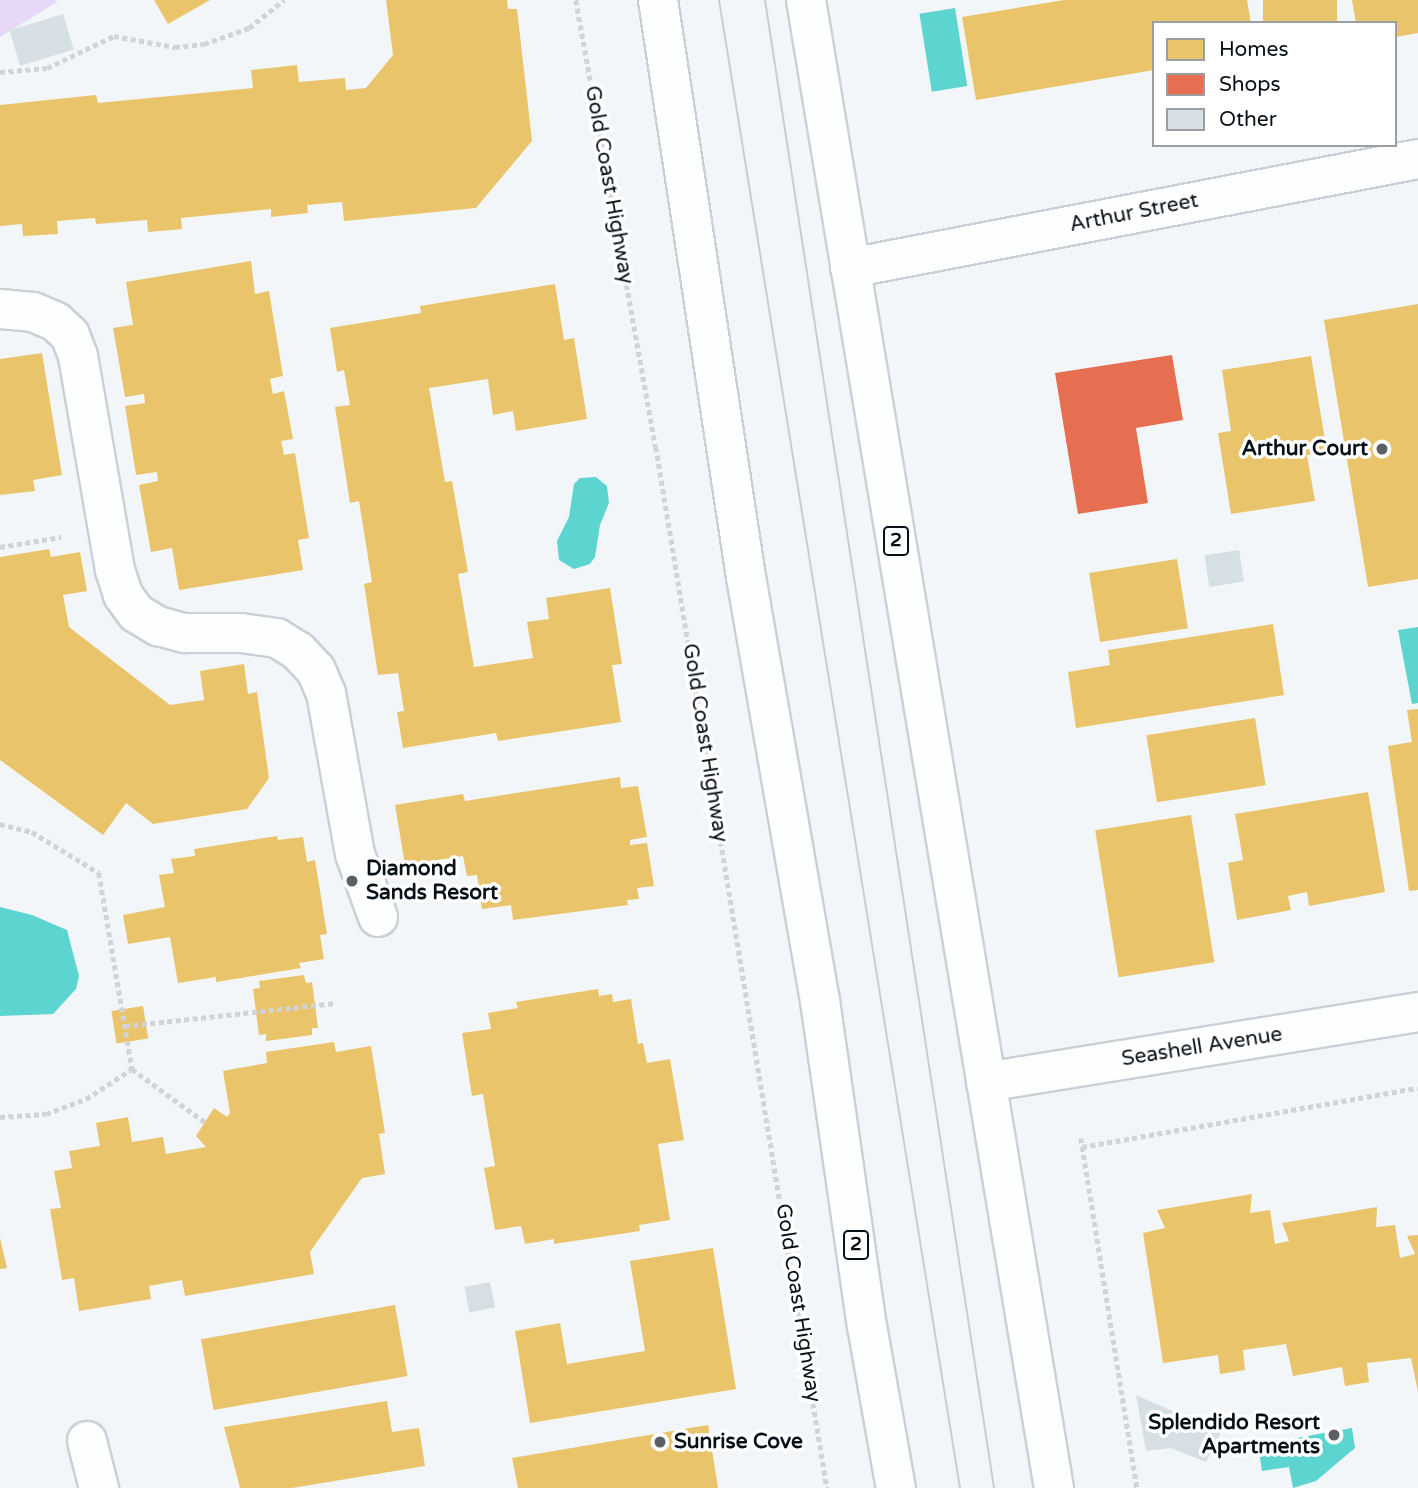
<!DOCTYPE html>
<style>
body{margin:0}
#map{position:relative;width:1418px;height:1488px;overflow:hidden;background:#f3f6f9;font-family:"Varela Round",sans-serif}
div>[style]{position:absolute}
.green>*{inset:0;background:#e6d8f6}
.water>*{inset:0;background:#5cd4d0;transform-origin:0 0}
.homes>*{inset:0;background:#e9c46a;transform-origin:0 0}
.shops>*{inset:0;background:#e76f51}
.building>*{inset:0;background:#d6e0e4;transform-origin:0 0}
.path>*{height:4.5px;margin-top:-2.25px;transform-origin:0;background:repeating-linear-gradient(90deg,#d2d3d4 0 5px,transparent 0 8.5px)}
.roads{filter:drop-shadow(2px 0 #cad0d5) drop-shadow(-2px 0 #cad0d5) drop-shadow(0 2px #cad0d5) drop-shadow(0 -2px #cad0d5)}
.street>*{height:38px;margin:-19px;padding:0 19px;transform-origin:19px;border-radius:19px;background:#fdfefe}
.highway>*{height:38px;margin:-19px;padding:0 19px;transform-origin:19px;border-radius:19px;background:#fdfefe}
.tram>*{height:2px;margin:-1px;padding:0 1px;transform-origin:1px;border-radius:1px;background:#cccdce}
.dots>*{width:19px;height:19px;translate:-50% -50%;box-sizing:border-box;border:4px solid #fff;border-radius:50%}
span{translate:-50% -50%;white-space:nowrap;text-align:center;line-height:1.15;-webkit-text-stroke:7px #fff;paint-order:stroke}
.shield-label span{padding:2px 5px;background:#fff;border:2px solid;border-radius:5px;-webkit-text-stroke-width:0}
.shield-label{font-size:19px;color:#081017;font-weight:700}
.street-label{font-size:21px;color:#081017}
.poi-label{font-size:21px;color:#081017;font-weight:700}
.right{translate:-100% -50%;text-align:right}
.left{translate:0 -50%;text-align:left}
.legend{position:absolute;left:1152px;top:21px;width:245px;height:126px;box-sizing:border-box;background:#fff;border:2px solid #9c9fa2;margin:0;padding:9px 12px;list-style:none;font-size:21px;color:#081017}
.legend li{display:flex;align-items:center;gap:14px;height:35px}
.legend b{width:35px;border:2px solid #9c9fa2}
</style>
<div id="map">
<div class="green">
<i style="clip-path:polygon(0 0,55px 0,57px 2px,0 37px)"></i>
</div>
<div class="water">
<i style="left:955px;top:8px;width:79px;height:36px;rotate:81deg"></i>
<i style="clip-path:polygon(596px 477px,607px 486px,609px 503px,600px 525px,595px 557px,590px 564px,574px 569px,559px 560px,557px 541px,569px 517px,574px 484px,580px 478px)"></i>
<i style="clip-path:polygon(1418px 627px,1418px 703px,1412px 704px,1398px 630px)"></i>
<i style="clip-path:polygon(0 907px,32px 915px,67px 930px,79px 976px,76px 989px,53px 1014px,0 1016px)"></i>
<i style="clip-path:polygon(1352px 1428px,1355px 1448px,1316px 1481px,1293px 1488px,1289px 1467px,1262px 1471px,1258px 1445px)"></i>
</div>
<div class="homes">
<i style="clip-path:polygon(154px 0,210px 0,168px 24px)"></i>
<i style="clip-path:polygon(386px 0,507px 0,508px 9px,517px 9px,532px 141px,476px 208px,344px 221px,342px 202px,307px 205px,308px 213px,271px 217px,271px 209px,181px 218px,182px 229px,148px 232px,147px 220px,96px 224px,95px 218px,57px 221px,58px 234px,23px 236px,22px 224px,0 226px,0 105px,96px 95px,98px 103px,253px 88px,251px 70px,297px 65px,299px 82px,345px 78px,346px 90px,366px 88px,393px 55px)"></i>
<i style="clip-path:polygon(1064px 0,1247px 0,1251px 23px,1154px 23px,1154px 70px,976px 100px,962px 17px)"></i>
<i style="left:1263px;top:0;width:74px;height:23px"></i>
<i style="clip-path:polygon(1352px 0,1418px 0,1418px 33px,1395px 37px,1395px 23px,1356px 23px)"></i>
<i style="clip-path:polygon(251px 261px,255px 294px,269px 291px,283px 376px,270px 379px,273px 394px,284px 391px,293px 439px,281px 441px,284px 455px,295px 453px,309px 538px,298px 540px,303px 570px,179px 590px,172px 548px,151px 552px,139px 485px,158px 481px,157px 472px,136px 475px,125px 406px,145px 403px,144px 394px,125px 397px,113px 328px,133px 325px,126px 282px)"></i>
<i style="clip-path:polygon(555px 284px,564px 340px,574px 338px,587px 419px,516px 431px,513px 411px,493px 415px,488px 379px,429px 388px,445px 482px,452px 481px,468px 572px,458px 574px,474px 667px,533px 658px,527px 622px,549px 619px,546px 598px,610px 588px,622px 664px,612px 665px,621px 722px,498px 741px,496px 733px,403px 748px,397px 712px,404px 711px,398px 673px,378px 675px,364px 584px,372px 582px,359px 501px,350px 503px,335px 407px,350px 405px,344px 370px,337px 372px,330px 328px,421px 313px,420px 306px)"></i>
<i style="clip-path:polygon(1418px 304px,1418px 579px,1368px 587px,1324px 320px)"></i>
<i style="clip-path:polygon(42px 353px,62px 475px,33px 480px,35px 491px,0 495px,0 359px)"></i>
<i style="clip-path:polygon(1311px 356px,1327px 452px,1307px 455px,1315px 501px,1231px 514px,1218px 433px,1231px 431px,1222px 370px)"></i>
<i style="clip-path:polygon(49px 549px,51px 557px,80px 552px,87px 591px,63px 595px,69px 627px,170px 705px,204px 700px,200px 671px,244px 664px,248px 694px,257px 692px,269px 778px,247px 809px,153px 824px,126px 803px,103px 835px,0 760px,0 557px)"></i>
<i style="left:1177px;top:559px;width:70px;height:89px;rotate:81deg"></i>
<i style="clip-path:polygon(1273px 624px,1284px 695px,1076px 728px,1068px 672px,1110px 665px,1108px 650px)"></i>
<i style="clip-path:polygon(1418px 709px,1418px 890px,1409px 891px,1388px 746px,1412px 742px,1407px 710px)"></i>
<i style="left:1255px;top:718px;width:68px;height:110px;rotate:81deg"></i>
<i style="clip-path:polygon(620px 777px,621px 788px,638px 786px,647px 837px,630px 840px,630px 845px,647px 843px,654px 886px,637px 888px,639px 899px,627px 900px,628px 905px,513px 920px,511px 905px,482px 909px,477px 875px,467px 876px,463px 856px,405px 865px,395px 805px,463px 794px,465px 801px)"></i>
<i style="clip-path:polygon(1368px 792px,1385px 892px,1309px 906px,1307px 892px,1288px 896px,1291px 910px,1237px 920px,1228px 863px,1243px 860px,1235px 814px)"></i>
<i style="left:1191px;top:815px;width:149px;height:97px;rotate:81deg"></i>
<i style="clip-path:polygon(277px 836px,278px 840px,303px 837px,307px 862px,315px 860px,327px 934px,320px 935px,324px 959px,299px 963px,301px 968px,216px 982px,216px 977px,178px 983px,170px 937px,128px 944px,123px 915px,165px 907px,159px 875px,174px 873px,171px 859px,195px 856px,194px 849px)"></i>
<i style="clip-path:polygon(304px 975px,306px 983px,312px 982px,318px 1028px,312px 1028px,312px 1035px,266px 1041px,266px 1034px,259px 1035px,253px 989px,260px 988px,259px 981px)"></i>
<i style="clip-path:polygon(598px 989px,599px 996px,612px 994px,613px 1002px,631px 999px,638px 1044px,643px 1043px,647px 1063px,670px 1059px,684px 1140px,658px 1144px,670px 1220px,639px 1225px,640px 1231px,554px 1244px,554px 1239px,525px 1244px,521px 1226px,495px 1230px,484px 1168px,495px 1166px,486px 1113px,483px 1094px,472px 1096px,462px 1033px,491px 1029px,488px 1013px,518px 1008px,516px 1002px)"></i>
<i style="left:143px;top:1006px;width:33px;height:32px;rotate:81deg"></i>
<i style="clip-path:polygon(334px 1042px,336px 1052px,371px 1046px,385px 1133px,379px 1134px,385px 1174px,362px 1178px,310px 1252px,314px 1274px,185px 1296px,182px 1280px,149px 1286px,151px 1299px,79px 1311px,74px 1278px,62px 1280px,50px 1209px,61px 1208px,54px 1171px,72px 1168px,69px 1151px,100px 1146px,96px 1123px,128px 1117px,132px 1142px,163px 1137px,166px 1154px,206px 1147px,196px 1136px,214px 1108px,227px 1117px,230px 1113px,223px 1071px,267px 1063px,266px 1052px)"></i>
<i style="clip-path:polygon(1252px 1194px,1250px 1213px,1270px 1210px,1275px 1244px,1289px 1241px,1282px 1223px,1377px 1207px,1376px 1227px,1395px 1225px,1400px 1258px,1415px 1254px,1407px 1236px,1418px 1235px,1418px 1392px,1411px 1358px,1367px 1363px,1369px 1382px,1345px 1386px,1342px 1367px,1293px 1376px,1286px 1344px,1243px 1350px,1245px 1370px,1220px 1374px,1218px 1355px,1163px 1363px,1143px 1233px,1165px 1228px,1157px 1210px)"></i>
<i style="clip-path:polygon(0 1238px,7px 1268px,0 1269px)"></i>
<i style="clip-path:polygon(713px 1248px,736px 1389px,530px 1423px,515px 1331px,560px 1323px,567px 1364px,645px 1351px,630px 1261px)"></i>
<i style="left:395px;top:1305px;width:72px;height:197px;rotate:80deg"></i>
<i style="clip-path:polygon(387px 1401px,392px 1432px,419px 1428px,425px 1466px,292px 1488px,240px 1488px,224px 1427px)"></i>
<i style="clip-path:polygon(708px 1425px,718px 1488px,518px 1488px,512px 1458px)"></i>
</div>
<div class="shops">
<i style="clip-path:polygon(1172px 355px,1183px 420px,1136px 428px,1148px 503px,1078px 514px,1055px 373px)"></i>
</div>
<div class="building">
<i style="left:63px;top:14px;width:37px;height:56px;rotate:73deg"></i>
<i style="left:1239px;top:550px;width:32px;height:35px;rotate:81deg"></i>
<i style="left:490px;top:1282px;width:26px;height:26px;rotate:79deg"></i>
<i style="clip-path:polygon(1136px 1395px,1221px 1432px,1206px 1462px,1171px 1448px,1146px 1451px)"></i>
</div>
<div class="path">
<i style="left:576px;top:0;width:454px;rotate:79.9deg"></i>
<i style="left:656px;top:447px;width:1055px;rotate:80.67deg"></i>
<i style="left:0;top:72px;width:47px;rotate:-4.9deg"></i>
<i style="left:47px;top:68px;width:74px;rotate:-25.5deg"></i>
<i style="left:114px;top:36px;width:62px;rotate:10.2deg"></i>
<i style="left:175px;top:47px;width:29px;rotate:-6deg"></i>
<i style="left:204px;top:44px;width:48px;rotate:-19.6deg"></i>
<i style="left:249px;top:28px;width:45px;rotate:-38.7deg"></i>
<i style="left:0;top:547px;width:62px;rotate:-9.3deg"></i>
<i style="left:0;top:824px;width:33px;rotate:14deg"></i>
<i style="left:32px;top:832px;width:79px;rotate:31.5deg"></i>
<i style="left:99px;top:873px;width:199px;rotate:80.4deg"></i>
<i style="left:132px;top:1069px;width:90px;rotate:36deg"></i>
<i style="left:125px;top:1026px;width:212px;rotate:-6.2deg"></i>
<i style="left:0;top:1117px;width:46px;rotate:-3.7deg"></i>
<i style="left:46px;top:1114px;width:43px;rotate:-20.6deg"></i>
<i style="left:86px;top:1099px;width:55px;rotate:-33.1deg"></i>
<i style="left:1081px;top:1138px;width:354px;rotate:80.9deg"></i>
<i style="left:1082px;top:1147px;width:341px;rotate:-10deg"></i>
</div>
<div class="roads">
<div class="street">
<i style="left:850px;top:268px;width:578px;rotate:-10.86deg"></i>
<i style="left:0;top:309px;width:33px;rotate:5deg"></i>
<i style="left:33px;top:312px;width:25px;rotate:23deg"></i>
<i style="left:56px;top:322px;width:19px;rotate:43deg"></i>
<i style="left:70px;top:335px;width:22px;rotate:69deg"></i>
<i style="left:78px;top:356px;width:217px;rotate:80.2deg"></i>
<i style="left:115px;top:570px;width:26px;rotate:72deg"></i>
<i style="left:123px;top:595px;width:22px;rotate:54deg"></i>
<i style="left:136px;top:613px;width:26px;rotate:31deg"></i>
<i style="left:158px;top:626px;width:28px;rotate:15deg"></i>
<i style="left:185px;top:633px;width:56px"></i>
<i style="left:241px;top:633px;width:36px;rotate:8deg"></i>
<i style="left:277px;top:638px;width:25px;rotate:32deg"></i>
<i style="left:298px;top:651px;width:26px;rotate:47deg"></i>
<i style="left:316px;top:670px;width:25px;rotate:67deg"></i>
<i style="left:326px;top:693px;width:164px;rotate:79.8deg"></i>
<i style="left:355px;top:854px;width:67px;rotate:69.9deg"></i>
<i style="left:986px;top:1082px;width:438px;rotate:-9.2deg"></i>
<i style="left:87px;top:1441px;width:49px;rotate:75.7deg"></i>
</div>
<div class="highway">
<i style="left:658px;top:0;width:584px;rotate:81.33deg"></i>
<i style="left:746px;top:577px;width:430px;rotate:80.1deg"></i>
<i style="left:820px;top:1001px;width:328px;rotate:81.8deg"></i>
<i style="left:867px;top:1326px;width:165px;rotate:79.9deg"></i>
<i style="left:806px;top:0;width:1509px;rotate:80.54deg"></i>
</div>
</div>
<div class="tram">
<i style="left:719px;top:0;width:1507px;rotate:80.8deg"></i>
<i style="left:765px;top:0;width:1506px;rotate:81.25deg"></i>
</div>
<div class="dots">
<i style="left:1382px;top:449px;background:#5a6066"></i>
<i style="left:352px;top:881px;background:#5a6066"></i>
<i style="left:1334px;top:1435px;background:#5a6066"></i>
<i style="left:660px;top:1442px;background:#5a6066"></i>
</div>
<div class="shield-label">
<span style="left:896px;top:541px">2</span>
<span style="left:856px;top:1245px">2</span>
</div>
<div class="street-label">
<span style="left:609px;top:185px;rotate:80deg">Gold Coast Highway</span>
<span style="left:1134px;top:213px;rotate:-11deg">Arthur Street</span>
<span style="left:705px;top:743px;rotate:81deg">Gold Coast Highway</span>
<span style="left:1202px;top:1047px;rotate:-9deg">Seashell Avenue</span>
<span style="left:798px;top:1303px;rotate:81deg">Gold Coast Highway</span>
</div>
<div class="poi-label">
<span class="right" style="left:1368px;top:449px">Arthur Court</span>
<span class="left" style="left:366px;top:881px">Diamond<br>Sands Resort</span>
<span class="right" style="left:1320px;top:1435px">Splendido Resort<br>Apartments</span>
<span class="left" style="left:674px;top:1442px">Sunrise Cove</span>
</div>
<ul class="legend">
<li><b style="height:19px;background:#e9c46a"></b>Homes</li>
<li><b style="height:19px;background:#e76f51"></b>Shops</li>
<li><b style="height:19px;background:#d6e0e4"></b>Other</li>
</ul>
</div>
